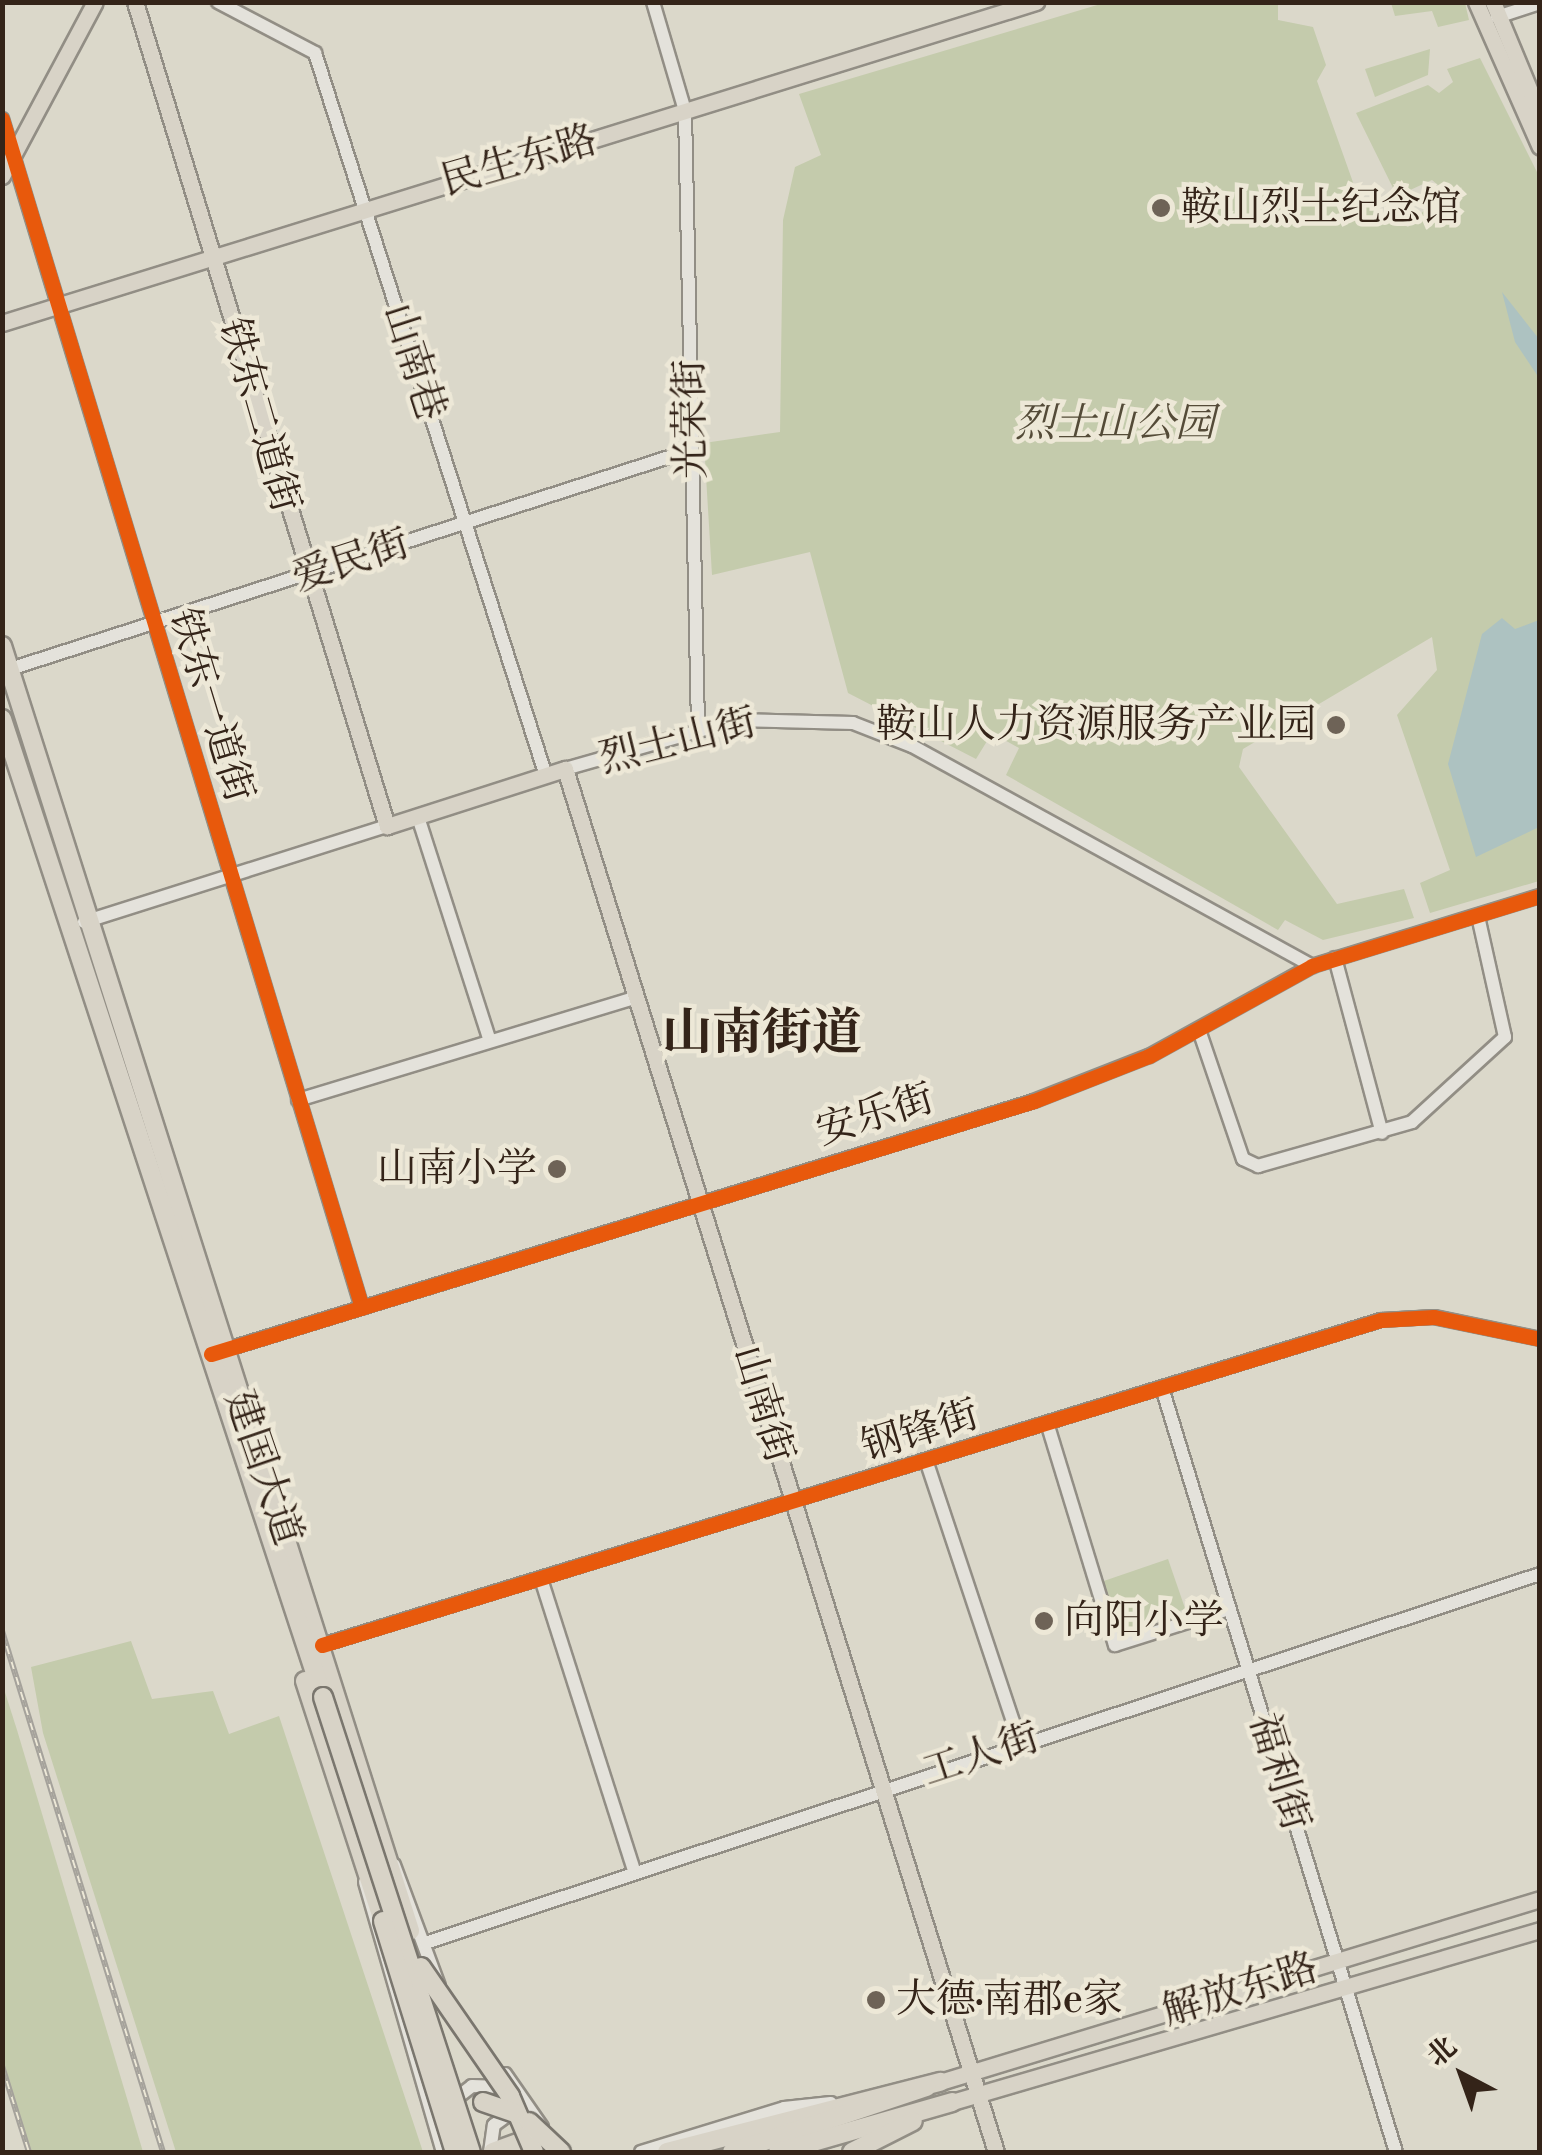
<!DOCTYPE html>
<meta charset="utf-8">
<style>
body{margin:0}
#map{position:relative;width:1542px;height:2155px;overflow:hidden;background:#dbd8ca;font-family:"Libre Bodoni","Noto Serif SC",serif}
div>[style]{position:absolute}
.green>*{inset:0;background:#c4cbac;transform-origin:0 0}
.water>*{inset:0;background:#adc2c1}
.roads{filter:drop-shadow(2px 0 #928e85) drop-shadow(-2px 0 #928e85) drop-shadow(0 2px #928e85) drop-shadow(0 -2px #928e85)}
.minor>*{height:12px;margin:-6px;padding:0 6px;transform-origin:6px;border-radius:6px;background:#e4e2db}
.major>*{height:15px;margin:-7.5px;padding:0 7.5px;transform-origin:7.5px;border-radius:7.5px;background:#d8d3c7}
.highway>*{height:18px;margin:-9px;padding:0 9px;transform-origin:9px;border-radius:9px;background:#d8d3c7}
.rail>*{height:6px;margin-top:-3px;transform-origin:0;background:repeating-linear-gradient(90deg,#ede8d7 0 8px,#a5a29b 0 16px);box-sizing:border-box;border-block:2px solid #a5a29b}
.bridges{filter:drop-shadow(2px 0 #7a766e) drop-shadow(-2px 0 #7a766e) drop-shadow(0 2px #7a766e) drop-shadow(0 -2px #7a766e)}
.highway-bridge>*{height:18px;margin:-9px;padding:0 9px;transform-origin:9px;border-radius:9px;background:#d8d3c7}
.cycleway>*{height:15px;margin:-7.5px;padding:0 7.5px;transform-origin:7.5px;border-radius:7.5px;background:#e8590c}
.dots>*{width:28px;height:28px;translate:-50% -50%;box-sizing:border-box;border:5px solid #ede8d7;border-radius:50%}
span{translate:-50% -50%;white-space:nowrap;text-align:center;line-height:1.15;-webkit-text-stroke:9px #ede8d7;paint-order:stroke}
.street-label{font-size:40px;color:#342419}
.poi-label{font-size:40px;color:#342419}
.left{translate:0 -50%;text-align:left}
.right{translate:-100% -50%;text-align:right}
.park-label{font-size:40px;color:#544b38;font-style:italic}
.district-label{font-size:50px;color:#342419;font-weight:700}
.frame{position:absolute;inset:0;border:5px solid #342419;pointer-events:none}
.north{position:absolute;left:1412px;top:2025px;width:100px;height:100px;-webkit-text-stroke:8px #ede8d7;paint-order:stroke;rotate:319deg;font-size:28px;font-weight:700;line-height:40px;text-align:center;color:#342419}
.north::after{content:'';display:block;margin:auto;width:35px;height:45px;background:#342419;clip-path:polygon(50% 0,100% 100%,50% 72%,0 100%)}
</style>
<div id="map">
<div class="green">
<i style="clip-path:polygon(1104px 3px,1278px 3px,1278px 20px,1313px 27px,1326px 65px,1317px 81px,1360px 202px,1408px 227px,1444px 190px,1432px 180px,1397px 196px,1356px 113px,1428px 85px,1439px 93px,1453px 82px,1447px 69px,1480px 58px,1539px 176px,1539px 881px,1430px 913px,1420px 883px,1450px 870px,1397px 715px,1437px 670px,1432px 637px,1243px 749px,1239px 767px,1337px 904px,1404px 889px,1414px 918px,1323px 940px,1285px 920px,1278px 930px,1006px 775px,1019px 748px,992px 733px,976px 759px,848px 693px,810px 552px,712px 575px,704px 443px,780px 432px,783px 220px,795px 167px,821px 155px,799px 94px)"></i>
<i style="clip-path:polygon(1391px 3px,1465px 3px,1469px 20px,1438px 27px,1432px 11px,1395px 16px)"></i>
<i style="clip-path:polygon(1430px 49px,1428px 75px,1375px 97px,1365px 69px)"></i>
<i style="left:1168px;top:1559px;width:53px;height:71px;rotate:71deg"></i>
<i style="clip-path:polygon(131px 1641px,152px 1699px,213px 1691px,229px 1734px,279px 1716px,423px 2152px,176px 2152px,43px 1733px,31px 1667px)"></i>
<i style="clip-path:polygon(3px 1686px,17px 1730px,143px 2152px,30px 2152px,3px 2075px)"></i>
</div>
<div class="water">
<i style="clip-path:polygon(1502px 292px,1539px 339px,1539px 378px,1515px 342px)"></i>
<i style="clip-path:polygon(1502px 618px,1515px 629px,1539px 620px,1539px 827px,1476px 857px,1448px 764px,1482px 634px)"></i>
</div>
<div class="roads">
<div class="minor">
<i style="left:218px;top:2px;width:110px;rotate:27.7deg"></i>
<i style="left:315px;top:53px;width:759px;rotate:72.28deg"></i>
<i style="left:653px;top:2px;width:114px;rotate:73.6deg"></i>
<i style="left:685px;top:111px;width:616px;rotate:88.79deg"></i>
<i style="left:1497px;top:17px;width:45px;rotate:-18deg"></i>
<i style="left:2px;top:119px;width:1242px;rotate:73.15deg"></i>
<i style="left:10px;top:669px;width:715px;rotate:-17.83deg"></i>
<i style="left:565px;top:769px;width:179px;rotate:-15.9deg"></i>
<i style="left:737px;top:720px;width:116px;rotate:1.5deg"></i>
<i style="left:853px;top:723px;width:63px;rotate:21.3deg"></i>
<i style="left:912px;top:746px;width:457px;rotate:28.8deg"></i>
<i style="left:418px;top:817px;width:235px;rotate:72.2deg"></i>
<i style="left:84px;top:922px;width:318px;rotate:-17.6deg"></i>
<i style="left:1335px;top:958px;width:181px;rotate:75deg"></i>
<i style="left:1199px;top:1030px;width:136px;rotate:71.2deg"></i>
<i style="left:1243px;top:1159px;width:17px;rotate:25deg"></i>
<i style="left:1258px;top:1166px;width:160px;rotate:-15.9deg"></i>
<i style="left:1412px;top:1122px;width:126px;rotate:-42.4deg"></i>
<i style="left:1505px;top:1037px;width:124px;rotate:-102.6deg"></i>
<i style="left:298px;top:1100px;width:353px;rotate:-16.9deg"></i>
<i style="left:218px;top:1352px;width:854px;rotate:-17.1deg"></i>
<i style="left:1034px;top:1101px;width:123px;rotate:-21.4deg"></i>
<i style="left:1149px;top:1056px;width:186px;rotate:-28.9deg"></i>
<i style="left:1312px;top:966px;width:239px;rotate:-17.1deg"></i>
<i style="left:1163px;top:1391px;width:796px;rotate:72.98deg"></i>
<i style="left:1048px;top:1426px;width:229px;rotate:73deg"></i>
<i style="left:1115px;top:1645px;width:120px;rotate:-17.5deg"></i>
<i style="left:927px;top:1463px;width:295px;rotate:71.6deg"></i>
<i style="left:542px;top:1582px;width:303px;rotate:72.3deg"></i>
<i style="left:322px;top:1645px;width:1108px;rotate:-17.06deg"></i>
<i style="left:1381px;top:1320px;width:53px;rotate:-3.2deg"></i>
<i style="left:1434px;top:1317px;width:108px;rotate:11.7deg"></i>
<i style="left:394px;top:1865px;width:129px;rotate:69.6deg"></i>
<i style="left:365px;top:1882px;width:281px;rotate:73.9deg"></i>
<i style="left:425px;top:1943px;width:1174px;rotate:-18.31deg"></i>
<i style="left:505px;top:2074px;width:65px;rotate:55.1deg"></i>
<i style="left:449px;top:2104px;width:29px;rotate:-38deg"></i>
<i style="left:472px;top:2086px;width:35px;rotate:2deg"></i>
<i style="left:490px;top:2152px;width:27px;rotate:-82deg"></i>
<i style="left:494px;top:2125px;width:26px;rotate:-36deg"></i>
<i style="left:641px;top:2152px;width:150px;rotate:-17.1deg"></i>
<i style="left:784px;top:2108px;width:47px;rotate:-6.1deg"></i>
</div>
<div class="major">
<i style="left:135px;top:2px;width:862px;rotate:73deg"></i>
<i style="left:387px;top:826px;width:187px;rotate:-17.8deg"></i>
<i style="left:565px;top:769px;width:1449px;rotate:72.69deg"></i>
<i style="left:1476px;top:2px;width:158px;rotate:66.2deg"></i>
<i style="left:1493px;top:2px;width:122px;rotate:67.4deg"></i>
<i style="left:2px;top:176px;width:197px;rotate:-61.9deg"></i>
<i style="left:2px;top:323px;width:1083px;rotate:-17.25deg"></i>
<i style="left:940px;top:2082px;width:627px;rotate:-16.96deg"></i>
<i style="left:952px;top:2102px;width:613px;rotate:-16.31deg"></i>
</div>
<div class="highway">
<i style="left:2px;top:646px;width:1348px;rotate:72.38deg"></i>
<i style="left:2px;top:719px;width:1029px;rotate:71.83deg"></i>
<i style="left:305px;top:1681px;width:252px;rotate:72deg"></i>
<i style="left:493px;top:2152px;width:30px;rotate:-20deg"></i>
<i style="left:521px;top:2142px;width:25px;rotate:23deg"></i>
<i style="left:667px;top:2152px;width:282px;rotate:-14.4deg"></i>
<i style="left:732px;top:2152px;width:205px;rotate:-18.5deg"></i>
<i style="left:778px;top:2152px;width:181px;rotate:-16deg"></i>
<i style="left:852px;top:2152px;width:68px;rotate:-26.9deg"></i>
</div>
</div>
<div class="rail">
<i style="left:2px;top:1631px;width:545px;rotate:72.83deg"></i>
<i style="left:2px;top:2066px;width:90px;rotate:72.6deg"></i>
</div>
<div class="bridges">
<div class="highway-bridge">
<i style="left:323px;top:1697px;width:478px;rotate:72deg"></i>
<i style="left:383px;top:1921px;width:242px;rotate:72.7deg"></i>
<i style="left:421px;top:1967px;width:157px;rotate:55.4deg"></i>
<i style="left:510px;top:2096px;width:61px;rotate:66.8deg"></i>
<i style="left:483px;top:2102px;width:36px;rotate:19deg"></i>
<i style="left:529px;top:2122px;width:44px;rotate:43.2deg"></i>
</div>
</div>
<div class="cycleway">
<i style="left:2px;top:119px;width:1242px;rotate:73.15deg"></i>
<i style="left:211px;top:1354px;width:861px;rotate:-17.09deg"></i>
<i style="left:1034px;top:1101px;width:123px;rotate:-21.4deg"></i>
<i style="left:1149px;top:1056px;width:186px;rotate:-28.9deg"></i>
<i style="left:1312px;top:966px;width:239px;rotate:-17.1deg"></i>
<i style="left:322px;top:1645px;width:1108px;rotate:-17.06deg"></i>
<i style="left:1381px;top:1320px;width:53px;rotate:-3.2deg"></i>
<i style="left:1434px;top:1317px;width:108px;rotate:11.7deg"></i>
</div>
<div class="dots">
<i style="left:1161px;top:208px;background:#6e6357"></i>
<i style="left:1336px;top:725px;background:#6e6357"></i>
<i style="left:557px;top:1169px;background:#6e6357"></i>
<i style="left:1044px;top:1621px;background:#6e6357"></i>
<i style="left:876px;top:2000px;background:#6e6357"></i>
</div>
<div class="street-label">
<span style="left:519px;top:161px;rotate:-16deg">民生东路</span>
<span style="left:414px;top:362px;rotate:72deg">山南巷</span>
<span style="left:259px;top:415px;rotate:74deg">铁东二道街</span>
<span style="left:691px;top:419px;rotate:-91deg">光荣街</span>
<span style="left:351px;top:561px;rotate:-18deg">爱民街</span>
<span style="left:211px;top:705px;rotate:73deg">铁东一道街</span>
<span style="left:678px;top:741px;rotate:-14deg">烈士山街</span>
<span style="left:875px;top:1115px;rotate:-17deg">安乐街</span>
<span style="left:763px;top:1404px;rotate:73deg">山南街</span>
<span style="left:920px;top:1431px;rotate:-17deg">钢锋街</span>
<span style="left:263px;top:1468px;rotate:71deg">建国大道</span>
<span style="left:981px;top:1755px;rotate:-18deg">工人街</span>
<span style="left:1279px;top:1772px;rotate:73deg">福利街</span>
<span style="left:1240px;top:1990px;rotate:-17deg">解放东路</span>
</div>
<div class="poi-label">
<span class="left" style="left:1181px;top:208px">鞍山烈士纪念馆</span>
<span class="right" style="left:1316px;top:725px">鞍山人力资源服务产业园</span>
<span class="right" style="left:537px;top:1169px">山南小学</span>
<span class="left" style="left:1064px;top:1621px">向阳小学</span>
<span class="left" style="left:896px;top:2000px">大德·南郡e家</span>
</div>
<div class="park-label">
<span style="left:1115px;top:424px">烈士山公园</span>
</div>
<div class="district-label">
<span style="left:762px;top:1035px">山南街道</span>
</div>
<div class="frame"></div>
<div class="north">北</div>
</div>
